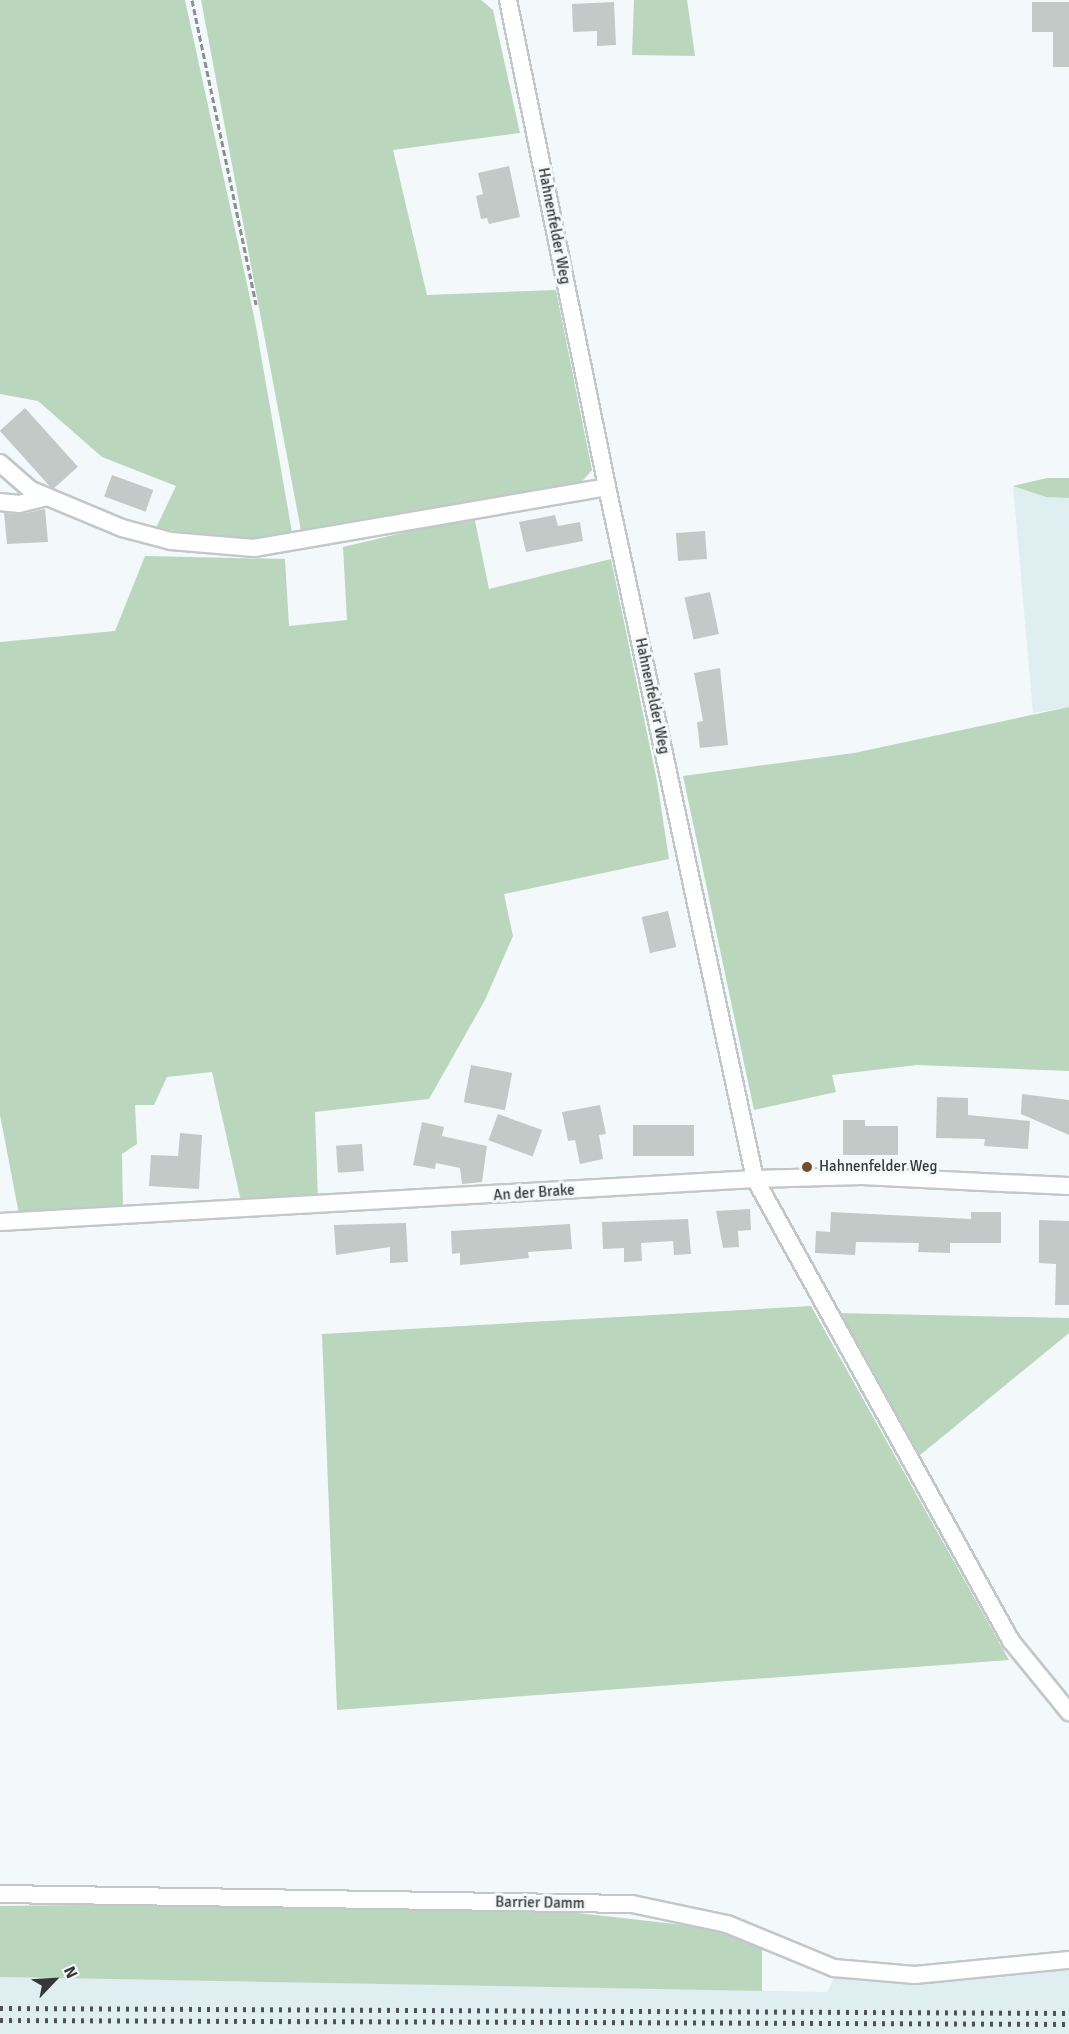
<!DOCTYPE html>
<style>
body{margin:0}
#map{position:relative;width:1069px;height:2034px;overflow:hidden;background:#f3f9fa;font-family:Signika,sans-serif}
div>[style]{position:absolute}
.built>*{inset:0;background:#dfeef0}
.green>*{inset:0;background:#bad7be}
.building>*{inset:0;background:#c3c9c7;transform-origin:0 0}
.path>*{height:3px;margin-top:-1.5px;transform-origin:0;background:repeating-linear-gradient(90deg,#8b8f90 0 6px,transparent 0 9px)}
.roads{filter:drop-shadow(2px 0 #c2c8c9) drop-shadow(-2px 0 #c2c8c9) drop-shadow(0 2px #c2c8c9) drop-shadow(0 -2px #c2c8c9)}
.street>*{height:16px;margin:-8px;padding:0 8px;transform-origin:8px;border-radius:8px;background:#fff}
.rail>*{height:4.5px;margin-top:-2.25px;transform-origin:0;background:repeating-linear-gradient(90deg,#4f5253 0 3px,transparent 0 9px)}
.dots>*{width:16px;height:16px;translate:-50% -50%;box-sizing:border-box;border:3px solid #f3f9fa;border-radius:50%}
span{translate:-50% -50%;white-space:nowrap;text-align:center;line-height:1.15;-webkit-text-stroke:6px #f3f9fa;paint-order:stroke}
.street-label{font-size:15px;color:#353738}
.poi-label{font-size:15px;color:#353738}
.left{translate:0 -50%;text-align:left}
.north{position:absolute;left:24px;top:1950px;width:60px;height:60px;-webkit-text-stroke:4px #f3f9fa;paint-order:stroke;rotate:65deg;font-size:16px;font-weight:700;line-height:24px;text-align:center;color:#353738}
.north::after{content:'';display:block;margin:auto;width:21px;height:27px;background:#353738;clip-path:polygon(50% 0,100% 100%,50% 72%,0 100%)}
</style>
<div id="map">
<div class="built">
<i style="clip-path:polygon(1013px 486px,1046px 497px,1069px 498px,1069px 707px,1033px 713px)"></i>
<i style="clip-path:polygon(1069px 1966px,1069px 2034px,0 2034px,0 1977px,827px 1992px,836px 1974px,912px 1984px)"></i>
</div>
<div class="green">
<i style="clip-path:polygon(0 0,185px 0,255px 321px,293px 538px,225px 539px,156px 528px,176px 486px,102px 457px,38px 401px,0 394px)"></i>
<i style="clip-path:polygon(201px 0,481px 0,493px 10px,520px 133px,393px 150px,427px 295px,556px 290px,592px 470px,576px 488px,302px 536px)"></i>
<i style="clip-path:polygon(634px 0,687px 0,695px 56px,632px 55px)"></i>
<i style="clip-path:polygon(1047px 478px,1069px 478px,1069px 498px,1046px 497px,1013px 486px)"></i>
<i style="clip-path:polygon(474px 516px,489px 589px,611px 559px,657px 781px,669px 859px,504px 894px,513px 936px,485px 1000px,429px 1099px,315px 1112px,318px 1200px,242px 1206px,212px 1072px,167px 1077px,154px 1105px,135px 1105px,137px 1144px,122px 1154px,123px 1210px,19px 1214px,0 1115px,0 642px,115px 631px,145px 556px,285px 559px,289px 626px,347px 620px,343px 547px)"></i>
<i style="clip-path:polygon(1069px 707px,1069px 1071px,917px 1065px,832px 1075px,836px 1092px,754px 1110px,683px 776px,854px 753px)"></i>
<i style="clip-path:polygon(811px 1306px,1009px 1660px,337px 1710px,322px 1334px)"></i>
<i style="clip-path:polygon(838px 1313px,1069px 1318px,1069px 1333px,919px 1456px)"></i>
<i style="clip-path:polygon(156px 1904px,578px 1913px,693px 1926px,729px 1935px,762px 1949px,762px 1991px,0 1977px,0 1906px)"></i>
</div>
<div class="building">
<i style="clip-path:polygon(614px 2px,616px 45px,597px 46px,597px 31px,573px 32px,572px 4px)"></i>
<i style="clip-path:polygon(1032px 2px,1069px 2px,1069px 67px,1053px 67px,1053px 32px,1032px 32px)"></i>
<i style="clip-path:polygon(509px 166px,520px 217px,489px 224px,487px 218px,481px 219px,476px 196px,483px 194px,478px 173px)"></i>
<i style="left:25px;top:408px;width:79px;height:34px;rotate:48deg"></i>
<i style="left:112px;top:475px;width:44px;height:23px;rotate:20deg"></i>
<i style="clip-path:polygon(45px 509px,48px 542px,7px 544px,4px 513px,21px 514px)"></i>
<i style="clip-path:polygon(555px 515px,558px 526px,580px 522px,583px 541px,526px 552px,519px 522px)"></i>
<i style="left:705px;top:531px;width:28px;height:29px;rotate:86deg"></i>
<i style="left:710px;top:592px;width:43px;height:26px;rotate:78deg"></i>
<i style="clip-path:polygon(720px 668px,728px 745px,700px 748px,697px 722px,703px 721px,694px 673px)"></i>
<i style="left:668px;top:911px;width:37px;height:27px;rotate:77deg"></i>
<i style="left:471px;top:1065px;width:42px;height:38px;rotate:11deg"></i>
<i style="clip-path:polygon(1022px 1094px,1069px 1100px,1069px 1135px,1021px 1114px)"></i>
<i style="clip-path:polygon(937px 1097px,968px 1098px,968px 1115px,1030px 1121px,1028px 1149px,984px 1146px,985px 1139px,936px 1138px)"></i>
<i style="clip-path:polygon(600px 1105px,606px 1134px,599px 1135px,603px 1159px,580px 1164px,575px 1140px,568px 1141px,562px 1112px)"></i>
<i style="left:498px;top:1114px;width:47px;height:28px;rotate:20deg"></i>
<i style="clip-path:polygon(843px 1120px,865px 1120px,865px 1126px,898px 1126px,898px 1155px,843px 1155px)"></i>
<i style="clip-path:polygon(422px 1122px,444px 1127px,442px 1136px,487px 1146px,482px 1182px,462px 1184px,460px 1168px,436px 1163px,435px 1169px,413px 1165px)"></i>
<i style="left:633px;top:1125px;width:61px;height:31px"></i>
<i style="clip-path:polygon(180px 1133px,202px 1135px,199px 1189px,149px 1186px,151px 1155px,178px 1156px)"></i>
<i style="left:362px;top:1144px;width:27px;height:26px;rotate:86deg"></i>
<i style="clip-path:polygon(750px 1209px,751px 1230px,738px 1231px,739px 1247px,723px 1248px,716px 1211px)"></i>
<i style="clip-path:polygon(831px 1212px,971px 1219px,971px 1212px,1001px 1212px,1001px 1243px,950px 1243px,950px 1253px,918px 1252px,919px 1243px,856px 1242px,855px 1255px,815px 1253px,816px 1231px,830px 1232px)"></i>
<i style="clip-path:polygon(688px 1219px,691px 1254px,674px 1255px,673px 1241px,641px 1243px,642px 1261px,624px 1262px,624px 1248px,603px 1249px,602px 1222px)"></i>
<i style="clip-path:polygon(1039px 1220px,1069px 1221px,1069px 1305px,1055px 1305px,1056px 1264px,1039px 1263px)"></i>
<i style="clip-path:polygon(406px 1223px,408px 1262px,390px 1263px,390px 1247px,336px 1255px,334px 1225px)"></i>
<i style="clip-path:polygon(570px 1224px,572px 1249px,528px 1252px,529px 1258px,460px 1265px,460px 1253px,452px 1254px,451px 1231px)"></i>
</div>
<div class="path">
<i style="left:192px;top:0;width:311px;rotate:78.1deg"></i>
</div>
<div class="roads">
<div class="street">
<i style="left:508px;top:0;width:497px;rotate:78.5deg"></i>
<i style="left:607px;top:487px;width:708px;rotate:77.93deg"></i>
<i style="left:755px;top:1179px;width:528px;rotate:61.01deg"></i>
<i style="left:1011px;top:1641px;width:92px;rotate:50.8deg"></i>
<i style="left:0;top:463px;width:41px;rotate:41.1deg"></i>
<i style="left:31px;top:490px;width:99px;rotate:22.7deg"></i>
<i style="left:122px;top:528px;width:51px;rotate:14.9deg"></i>
<i style="left:171px;top:541px;width:83px;rotate:4.8deg"></i>
<i style="left:254px;top:548px;width:358px;rotate:-9.8deg"></i>
<i style="left:0;top:502px;width:19px;rotate:6deg"></i>
<i style="left:19px;top:504px;width:29px;rotate:-14deg"></i>
<i style="left:0;top:1222px;width:756px;rotate:-3.26deg"></i>
<i style="left:755px;top:1179px;width:107px;rotate:-1.6deg"></i>
<i style="left:862px;top:1176px;width:207px;rotate:2.8deg"></i>
<i style="left:0;top:1894px;width:632px;rotate:0.91deg"></i>
<i style="left:632px;top:1904px;width:97px;rotate:11.9deg"></i>
<i style="left:727px;top:1924px;width:116px;rotate:22.4deg"></i>
<i style="left:834px;top:1968px;width:81px;rotate:4.9deg"></i>
<i style="left:915px;top:1975px;width:155px;rotate:-5.6deg"></i>
</div>
</div>
<div class="rail">
<i style="left:0;top:2008px;width:1069px;rotate:0.27deg"></i>
<i style="left:0;top:2020px;width:1069px;rotate:0.21deg"></i>
</div>
<div class="dots">
<i style="left:807px;top:1167px;background:#734c2a"></i>
</div>
<div class="street-label">
<span style="left:554px;top:226px;rotate:79deg">Hahnenfelder Weg</span>
<span style="left:652px;top:696px;rotate:78deg">Hahnenfelder Weg</span>
<span style="left:534px;top:1193px;rotate:-4deg">An der Brake</span>
<span style="left:540px;top:1903px;rotate:1deg">Barrier Damm</span>
</div>
<div class="poi-label">
<span class="left" style="left:819px;top:1167px">Hahnenfelder Weg</span>
</div>
<div class="north">N</div>
</div>
